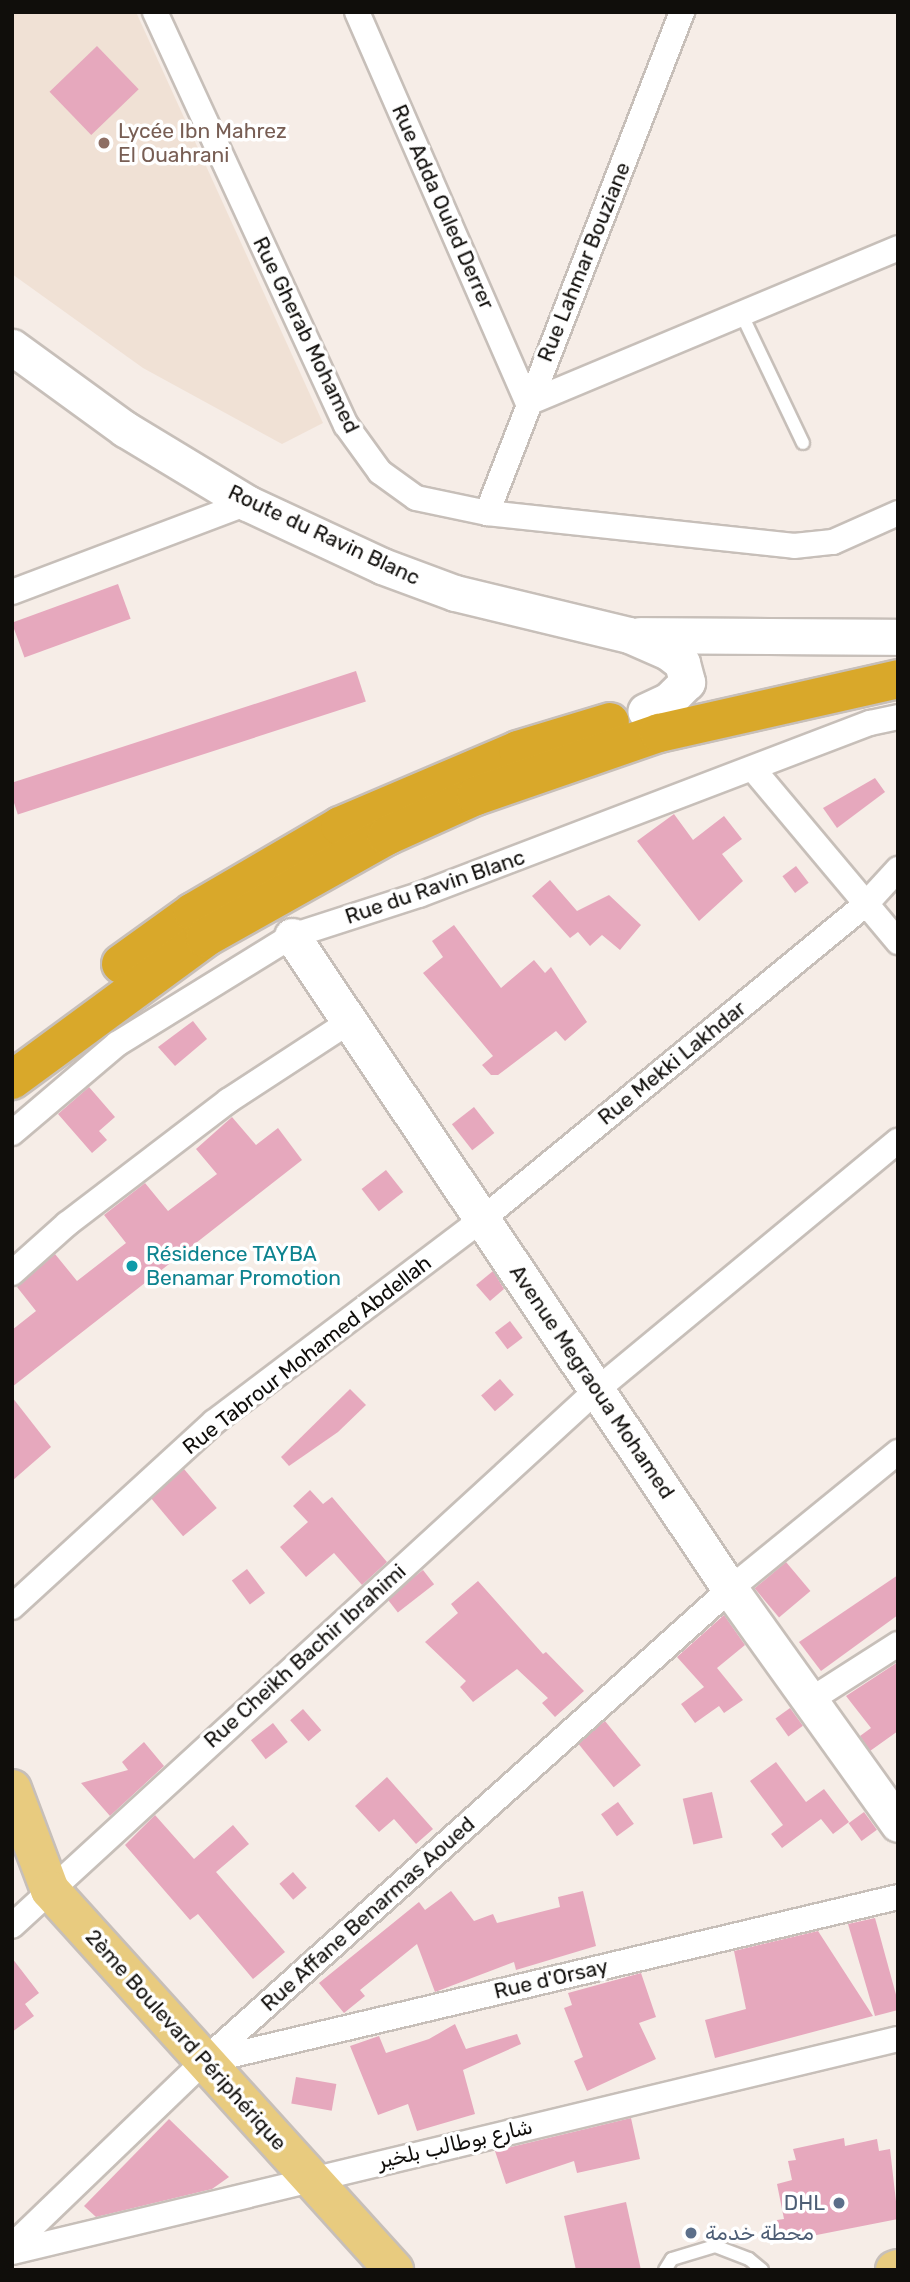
<!DOCTYPE html>
<meta charset="utf-8">
<style>
body{margin:0}
#map{position:relative;width:910px;height:2282px;overflow:hidden;background:#f6ede7;font-family:Rubik,Vazirmatn,sans-serif}
div>[style]{position:absolute}
.built>*{inset:0;background:#f0e1d5}
.building>*{inset:0;background:#e6a8bd;transform-origin:0 0}
.roads{filter:drop-shadow(2px 0 #c7bfb9) drop-shadow(-2px 0 #c7bfb9) drop-shadow(0 2px #c7bfb9) drop-shadow(0 -2px #c7bfb9)}
.lane>*{height:12px;margin:-6px;padding:0 6px;transform-origin:6px;border-radius:6px;background:#fff}
.street>*{height:24px;margin:-12px;padding:0 12px;transform-origin:12px;border-radius:12px;background:#fff}
.secondary>*{height:35px;margin:-17.5px;padding:0 17.5px;transform-origin:17.5px;border-radius:17.5px;background:#fff}
.primary>*{height:38px;margin:-19px;padding:0 19px;transform-origin:19px;border-radius:19px;background:#e8cb7f}
.highway>*{height:38px;margin:-19px;padding:0 19px;transform-origin:19px;border-radius:19px;background:#d9a82a}
.dots>*{width:19px;height:19px;translate:-50% -50%;box-sizing:border-box;border:4px solid #fff;border-radius:50%}
span{translate:-50% -50%;white-space:nowrap;text-align:center;line-height:1.15;-webkit-text-stroke:7px #fff;paint-order:stroke}
.education-label{font-size:21px;color:#785e54}
.left{translate:0 -50%;text-align:left}
.street-label{font-size:21px;color:#100e0b}
.culture-label{font-size:21px;color:#0d838f}
.service-label{font-size:21px;color:#4e5e75}
.right{translate:-100% -50%;text-align:right}
.frame{position:absolute;inset:0;border:14px solid #100e0b;pointer-events:none}
</style>
<div id="map">
<div class="built">
<i style="clip-path:polygon(12px 12px,136px 12px,323px 423px,282px 444px,143px 368px,12px 274px)"></i>
</div>
<div class="building">
<i style="left:97px;top:46px;width:60px;height:66px;rotate:46deg"></i>
<i style="left:118px;top:584px;width:37px;height:113px;rotate:70deg"></i>
<i style="left:356px;top:671px;width:32px;height:366px;rotate:72deg"></i>
<i style="clip-path:polygon(875px 778px,885px 792px,837px 828px,823px 808px)"></i>
<i style="clip-path:polygon(674px 814px,693px 840px,724px 816px,742px 839px,722px 854px,743px 881px,699px 921px,637px 841px)"></i>
<i style="left:796px;top:866px;width:21px;height:17px;rotate:53deg"></i>
<i style="clip-path:polygon(550px 880px,577px 911px,609px 895px,641px 925px,620px 950px,602px 935px,590px 946px,578px 932px,570px 938px,532px 896px)"></i>
<i style="clip-path:polygon(454px 925px,501px 988px,534px 960px,545px 973px,551px 967px,587px 1022px,565px 1041px,556px 1031px,498px 1075px,491px 1075px,482px 1065px,493px 1056px,423px 973px,443px 957px,432px 941px)"></i>
<i style="clip-path:polygon(193px 1021px,207px 1039px,175px 1066px,158px 1047px)"></i>
<i style="clip-path:polygon(89px 1087px,115px 1117px,99px 1131px,107px 1140px,92px 1153px,58px 1114px)"></i>
<i style="left:474px;top:1107px;width:33px;height:28px;rotate:52deg"></i>
<i style="clip-path:polygon(232px 1117px,256px 1145px,278px 1128px,302px 1160px,12px 1387px,12px 1330px,36px 1311px,17px 1287px,55px 1254px,77px 1281px,126px 1243px,104px 1215px,145px 1183px,168px 1211px,217px 1174px,196px 1149px)"></i>
<i style="left:386px;top:1170px;width:28px;height:31px;rotate:52deg"></i>
<i style="clip-path:polygon(493px 1271px,504px 1289px,490px 1301px,476px 1285px)"></i>
<i style="left:510px;top:1321px;width:21px;height:19px;rotate:53deg"></i>
<i style="left:500px;top:1379px;width:21px;height:25px;rotate:49deg"></i>
<i style="clip-path:polygon(350px 1389px,366px 1405px,338px 1432px,289px 1466px,281px 1457px)"></i>
<i style="clip-path:polygon(12px 1397px,51px 1447px,12px 1481px)"></i>
<i style="left:184px;top:1469px;width:51px;height:44px;rotate:50deg"></i>
<i style="clip-path:polygon(310px 1490px,323px 1504px,332px 1497px,387px 1562px,362px 1585px,334px 1553px,306px 1577px,280px 1547px,308px 1522px,293px 1506px)"></i>
<i style="left:786px;top:1562px;width:38px;height:41px;rotate:50deg"></i>
<i style="left:247px;top:1569px;width:30px;height:19px;rotate:53deg"></i>
<i style="left:423px;top:1570px;width:18px;height:46px;rotate:52deg"></i>
<i style="clip-path:polygon(898px 1575px,898px 1615px,821px 1671px,799px 1642px)"></i>
<i style="clip-path:polygon(478px 1581px,543px 1654px,546px 1652px,584px 1691px,555px 1717px,542px 1703px,548px 1698px,517px 1669px,473px 1702px,460px 1687px,466px 1681px,425px 1642px,458px 1613px,451px 1604px)"></i>
<i style="clip-path:polygon(724px 1615px,745px 1645px,717px 1668px,743px 1700px,724px 1713px,719px 1706px,695px 1723px,681px 1704px,704px 1687px,677px 1657px)"></i>
<i style="clip-path:polygon(898px 1662px,898px 1731px,870px 1751px,860px 1736px,871px 1728px,846px 1696px)"></i>
<i style="left:790px;top:1708px;width:22px;height:18px;rotate:54deg"></i>
<i style="left:303px;top:1709px;width:28px;height:17px;rotate:49deg"></i>
<i style="left:605px;top:1721px;width:57px;height:35px;rotate:51deg"></i>
<i style="left:273px;top:1723px;width:24px;height:28px;rotate:52deg"></i>
<i style="clip-path:polygon(144px 1742px,164px 1766px,110px 1816px,81px 1783px,128px 1770px,122px 1762px)"></i>
<i style="clip-path:polygon(776px 1762px,806px 1802px,824px 1789px,849px 1822px,833px 1834px,821px 1819px,782px 1848px,771px 1834px,783px 1825px,750px 1781px)"></i>
<i style="clip-path:polygon(387px 1777px,433px 1829px,416px 1844px,394px 1819px,379px 1832px,355px 1806px)"></i>
<i style="left:712px;top:1792px;width:47px;height:30px;rotate:77deg"></i>
<i style="left:618px;top:1802px;width:27px;height:21px;rotate:54deg"></i>
<i style="left:864px;top:1812px;width:22px;height:19px;rotate:54deg"></i>
<i style="clip-path:polygon(155px 1815px,194px 1859px,233px 1825px,249px 1844px,216px 1872px,285px 1952px,253px 1979px,198px 1914px,190px 1920px,125px 1845px)"></i>
<i style="left:293px;top:1872px;width:21px;height:18px;rotate:49deg"></i>
<i style="clip-path:polygon(451px 1891px,474px 1921px,493px 1914px,497px 1923px,560px 1907px,558px 1897px,583px 1891px,596px 1946px,516px 1970px,514px 1962px,435px 1992px,417px 1944px,360px 1990px,365px 1996px,344px 2013px,319px 1983px,419px 1902px,425px 1910px)"></i>
<i style="clip-path:polygon(875px 1918px,898px 2002px,898px 2010px,875px 2016px,848px 1924px)"></i>
<i style="clip-path:polygon(818px 1931px,873px 2016px,715px 2058px,705px 2020px,746px 2009px,734px 1951px)"></i>
<i style="clip-path:polygon(12px 1958px,39px 1993px,25px 2004px,34px 2016px,12px 2032px)"></i>
<i style="clip-path:polygon(641px 1973px,656px 2017px,639px 2023px,656px 2059px,587px 2091px,574px 2061px,583px 2057px,564px 2008px,572px 2005px,568px 1993px)"></i>
<i style="clip-path:polygon(455px 2024px,466px 2049px,517px 2034px,521px 2044px,463px 2070px,475px 2114px,417px 2131px,408px 2104px,378px 2115px,350px 2046px,379px 2036px,386px 2053px,429px 2039px)"></i>
<i style="left:296px;top:2077px;width:41px;height:27px;rotate:10deg"></i>
<i style="clip-path:polygon(631px 2118px,640px 2159px,577px 2173px,574px 2161px,506px 2184px,495px 2151px)"></i>
<i style="clip-path:polygon(169px 2119px,229px 2177px,212px 2189px,96px 2217px,84px 2206px)"></i>
<i style="clip-path:polygon(844px 2138px,845px 2146px,877px 2139px,879px 2151px,890px 2149px,898px 2219px,781px 2242px,777px 2220px,784px 2219px,777px 2184px,792px 2180px,788px 2161px,796px 2160px,793px 2149px)"></i>
<i style="clip-path:polygon(626px 2202px,641px 2270px,576px 2270px,564px 2216px)"></i>
</div>
<div class="roads">
<div class="lane">
<i style="left:741px;top:313px;width:144px;rotate:64.5deg"></i>
<i style="left:665px;top:2270px;width:13px;rotate:-58deg"></i>
<i style="left:672px;top:2259px;width:45px;rotate:-16.8deg"></i>
<i style="left:715px;top:2246px;width:36px;rotate:21deg"></i>
<i style="left:749px;top:2259px;width:17px;rotate:40deg"></i>
</div>
<div class="street">
<i style="left:155px;top:12px;width:455px;rotate:65.2deg"></i>
<i style="left:346px;top:425px;width:58px;rotate:54.1deg"></i>
<i style="left:380px;top:472px;width:44px;rotate:35.8deg"></i>
<i style="left:416px;top:498px;width:73px;rotate:11.9deg"></i>
<i style="left:487px;top:513px;width:309px;rotate:6.1deg"></i>
<i style="left:794px;top:546px;width:39px;rotate:-6deg"></i>
<i style="left:833px;top:542px;width:71px;rotate:-24deg"></i>
<i style="left:357px;top:12px;width:427px;rotate:66.4deg"></i>
<i style="left:528px;top:403px;width:401px;rotate:-22.7deg"></i>
<i style="left:487px;top:513px;width:538px;rotate:-68.73deg"></i>
<i style="left:12px;top:592px;width:251px;rotate:-20.7deg"></i>
<i style="left:753px;top:769px;width:226px;rotate:50deg"></i>
<i style="left:12px;top:1133px;width:138px;rotate:-40.3deg"></i>
<i style="left:117px;top:1044px;width:206px;rotate:-31.7deg"></i>
<i style="left:292px;top:936px;width:133px;rotate:-17.9deg"></i>
<i style="left:419px;top:895px;width:483px;rotate:-20.9deg"></i>
<i style="left:870px;top:723px;width:29px;rotate:-12deg"></i>
<i style="left:12px;top:1273px;width:74px;rotate:-41.7deg"></i>
<i style="left:67px;top:1224px;width:203px;rotate:-37.4deg"></i>
<i style="left:228px;top:1101px;width:142px;rotate:-33.2deg"></i>
<i style="left:12px;top:1607px;width:274px;rotate:-42.5deg"></i>
<i style="left:214px;top:1422px;width:333px;rotate:-37.1deg"></i>
<i style="left:480px;top:1221px;width:498px;rotate:-39.4deg"></i>
<i style="left:865px;top:905px;width:49px;rotate:-47.5deg"></i>
<i style="left:809px;top:1701px;width:106px;rotate:-32.6deg"></i>
<i style="left:12px;top:1926px;width:796px;rotate:-42.51deg"></i>
<i style="left:599px;top:1388px;width:388px;rotate:-39.6deg"></i>
<i style="left:207px;top:2061px;width:710px;rotate:-13.35deg"></i>
<i style="left:12px;top:2246px;width:267px;rotate:-43.9deg"></i>
<i style="left:204px;top:2061px;width:707px;rotate:-41.9deg"></i>
<i style="left:730px;top:1589px;width:217px;rotate:-39.2deg"></i>
<i style="left:12px;top:2252px;width:911px;rotate:-13.52deg"></i>
</div>
<div class="secondary">
<i style="left:12px;top:347px;width:140px;rotate:36deg"></i>
<i style="left:125px;top:429px;width:143px;rotate:31.2deg"></i>
<i style="left:247px;top:503px;width:149px;rotate:25deg"></i>
<i style="left:382px;top:566px;width:78px;rotate:20.3deg"></i>
<i style="left:455px;top:593px;width:179px;rotate:13.6deg"></i>
<i style="left:629px;top:635px;width:43px;rotate:23.6deg"></i>
<i style="left:668px;top:652px;width:18px;rotate:38deg"></i>
<i style="left:682px;top:663px;width:20px;rotate:75deg"></i>
<i style="left:687px;top:682px;width:25px;rotate:135deg"></i>
<i style="left:669px;top:700px;width:26px;rotate:155deg"></i>
<i style="left:640px;top:635px;width:258px;rotate:0.4deg"></i>
<i style="left:292px;top:936px;width:786px;rotate:56.15deg"></i>
<i style="left:730px;top:1589px;width:289px;rotate:54.4deg"></i>
</div>
<div class="primary">
<i style="left:12px;top:1789px;width:108px;rotate:69.4deg"></i>
<i style="left:50px;top:1890px;width:513px;rotate:47.85deg"></i>
<i style="left:895px;top:2270px;width:3px;rotate:-18deg"></i>
</div>
<div class="highway">
<i style="left:121px;top:964px;width:89px;rotate:-35.8deg"></i>
<i style="left:193px;top:912px;width:170px;rotate:-30.3deg"></i>
<i style="left:340px;top:826px;width:194px;rotate:-23.1deg"></i>
<i style="left:518px;top:750px;width:96px;rotate:-16.9deg"></i>
<i style="left:12px;top:1080px;width:240px;rotate:-36.3deg"></i>
<i style="left:205px;top:938px;width:209px;rotate:-29.3deg"></i>
<i style="left:387px;top:836px;width:98px;rotate:-24.2deg"></i>
<i style="left:476px;top:796px;width:194px;rotate:-19deg"></i>
<i style="left:659px;top:733px;width:245px;rotate:-12.7deg"></i>
</div>
</div>
<div class="dots">
<i style="left:104px;top:143px;background:#8d6e63"></i>
<i style="left:132px;top:1266px;background:#0f9aa8"></i>
<i style="left:839px;top:2203px;background:#5c6f8a"></i>
<i style="left:691px;top:2233px;background:#5c6f8a"></i>
</div>
<div class="education-label">
<span class="left" style="left:118px;top:143px">Lycée Ibn Mahrez<br>El Ouahrani</span>
</div>
<div class="street-label">
<span style="left:443px;top:207px;rotate:66deg">Rue Adda Ouled Derrer</span>
<span style="left:584px;top:262px;rotate:-68deg">Rue Lahmar Bouziane</span>
<span style="left:306px;top:335px;rotate:64deg">Rue Gherab Mohamed</span>
<span style="left:324px;top:535px;rotate:25deg">Route du Ravin Blanc</span>
<span style="left:435px;top:887px;rotate:-19deg">Rue du Ravin Blanc</span>
<span style="left:672px;top:1063px;rotate:-39deg">Rue Mekki Lakhdar</span>
<span style="left:307px;top:1355px;rotate:-38deg">Rue Tabrour Mohamed Abdellah</span>
<span style="left:592px;top:1382px;rotate:56deg">Avenue Megraoua Mohamed</span>
<span style="left:305px;top:1656px;rotate:-42deg">Rue Cheikh Bachir Ibrahimi</span>
<span style="left:368px;top:1914px;rotate:-42deg">Rue Affane Benarmas Aoued</span>
<span style="left:551px;top:1979px;rotate:-13deg">Rue d'Orsay</span>
<span style="left:186px;top:2040px;rotate:48deg">2ème Boulevard Périphérique</span>
<span style="left:455px;top:2144px;rotate:-13deg">شارع بوطالب بلخير</span>
</div>
<div class="culture-label">
<span class="left" style="left:146px;top:1266px">Résidence TAYBA<br>Benamar Promotion</span>
</div>
<div class="service-label">
<span class="right" style="left:825px;top:2203px">DHL</span>
<span class="left" style="left:705px;top:2233px">محطة خدمة</span>
</div>
<div class="frame"></div>
</div>
